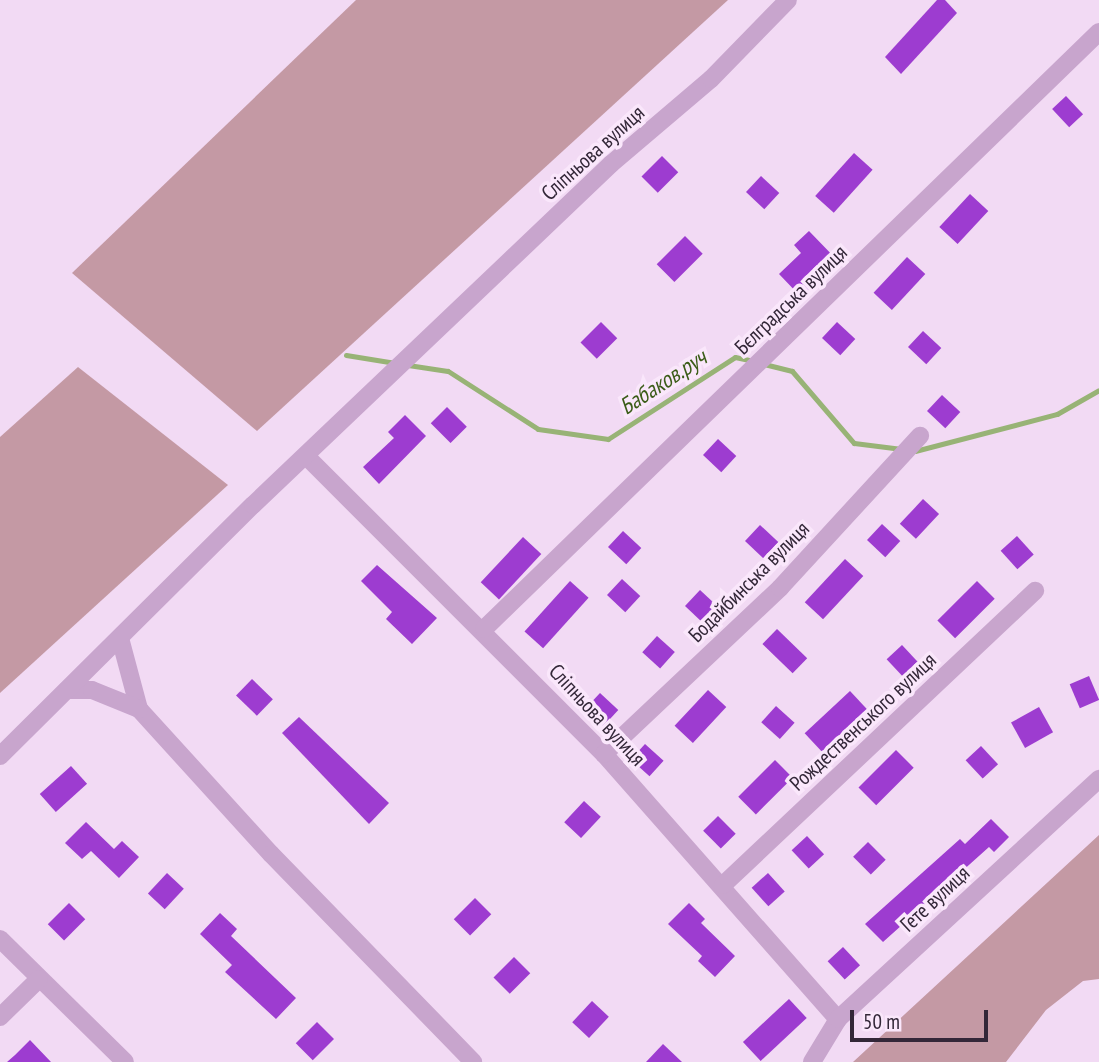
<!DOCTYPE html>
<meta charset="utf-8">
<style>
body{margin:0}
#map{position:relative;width:1099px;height:1062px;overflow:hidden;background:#f2daf4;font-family:"PT Sans Narrow",sans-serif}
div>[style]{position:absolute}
.green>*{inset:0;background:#c499a4}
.stream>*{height:5px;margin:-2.5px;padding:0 2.5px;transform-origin:2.5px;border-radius:2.5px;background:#98b376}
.building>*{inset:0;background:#9d3cd0;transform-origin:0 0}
.minor>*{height:18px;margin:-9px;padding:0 9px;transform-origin:9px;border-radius:9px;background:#c8a5cd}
span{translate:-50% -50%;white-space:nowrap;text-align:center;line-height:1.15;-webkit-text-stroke:7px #fae7fb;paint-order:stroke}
.street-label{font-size:21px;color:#332738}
.water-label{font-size:23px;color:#3c5d19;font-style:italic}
.scale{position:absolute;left:850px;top:1010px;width:138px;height:32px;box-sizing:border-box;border:4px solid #332738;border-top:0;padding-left:9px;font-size:21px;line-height:24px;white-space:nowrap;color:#332738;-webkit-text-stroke:5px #fae7fb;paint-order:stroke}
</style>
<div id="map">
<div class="green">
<i style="clip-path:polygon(356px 0,728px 0,257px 431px,72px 273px)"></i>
<i style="clip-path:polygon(78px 367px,228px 485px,0 693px,0 437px)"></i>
<i style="clip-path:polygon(1099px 835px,1099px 979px,1083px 981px,1046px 1010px,1006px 1062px,853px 1062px)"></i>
</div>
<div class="stream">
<i style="left:346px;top:355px;width:50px;rotate:9.3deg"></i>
<i style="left:764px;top:364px;width:29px;rotate:14deg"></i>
<i style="left:792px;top:371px;width:95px;rotate:49.3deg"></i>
<i style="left:854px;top:443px;width:48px;rotate:7.1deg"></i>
<i style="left:408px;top:365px;width:40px;rotate:8.5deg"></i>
<i style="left:448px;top:371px;width:107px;rotate:32.8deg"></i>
<i style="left:538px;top:429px;width:71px;rotate:8.1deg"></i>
<i style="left:608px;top:439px;width:151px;rotate:-32.8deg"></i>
<i style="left:735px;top:357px;width:19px;rotate:12deg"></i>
<i style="left:915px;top:451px;width:147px;rotate:-14.6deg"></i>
<i style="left:1057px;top:414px;width:48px;rotate:-29.7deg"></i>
</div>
<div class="building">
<i style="clip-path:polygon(937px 0,945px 0,957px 13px,901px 74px,885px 57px)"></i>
<i style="left:1066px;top:96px;width:25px;height:19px;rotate:47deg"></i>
<i style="left:854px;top:153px;width:25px;height:58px;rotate:42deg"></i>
<i style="left:662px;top:156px;width:23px;height:29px;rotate:45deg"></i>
<i style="left:761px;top:176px;width:25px;height:22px;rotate:43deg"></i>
<i style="left:970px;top:194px;width:25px;height:45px;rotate:43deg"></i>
<i style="clip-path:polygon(809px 231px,839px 262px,801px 297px,779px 274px,801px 253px,794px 245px)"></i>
<i style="left:685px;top:236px;width:25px;height:40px;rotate:45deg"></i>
<i style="left:907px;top:257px;width:25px;height:49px;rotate:43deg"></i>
<i style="left:601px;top:322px;width:23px;height:29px;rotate:45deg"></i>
<i style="left:837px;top:322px;width:25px;height:22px;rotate:43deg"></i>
<i style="left:923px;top:331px;width:25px;height:22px;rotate:43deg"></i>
<i style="left:942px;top:395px;width:25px;height:22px;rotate:43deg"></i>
<i style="left:447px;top:407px;width:28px;height:23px;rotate:45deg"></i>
<i style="clip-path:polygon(405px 415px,426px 436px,379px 484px,363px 467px,394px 438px,388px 432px)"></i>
<i style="left:718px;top:439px;width:25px;height:22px;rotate:43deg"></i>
<i style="left:923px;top:499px;width:22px;height:34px;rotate:43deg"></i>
<i style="left:882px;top:524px;width:25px;height:22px;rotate:43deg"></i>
<i style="left:760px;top:525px;width:25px;height:22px;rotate:43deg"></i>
<i style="left:623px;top:531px;width:25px;height:22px;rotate:43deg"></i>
<i style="left:1017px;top:536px;width:25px;height:22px;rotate:48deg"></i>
<i style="left:523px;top:537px;width:25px;height:62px;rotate:43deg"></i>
<i style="left:845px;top:559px;width:25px;height:59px;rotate:43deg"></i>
<i style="clip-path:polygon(377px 565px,437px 618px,412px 644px,386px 619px,392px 612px,361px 581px)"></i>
<i style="left:622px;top:579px;width:25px;height:22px;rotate:43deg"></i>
<i style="left:570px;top:581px;width:25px;height:68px;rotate:42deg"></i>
<i style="left:977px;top:581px;width:25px;height:56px;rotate:45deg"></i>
<i style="left:700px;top:590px;width:25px;height:22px;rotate:43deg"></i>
<i style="left:777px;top:629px;width:42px;height:21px;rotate:44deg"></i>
<i style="left:657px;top:636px;width:24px;height:22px;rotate:42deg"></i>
<i style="left:902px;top:645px;width:25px;height:21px;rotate:47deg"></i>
<i style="left:1089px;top:676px;width:26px;height:21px;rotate:67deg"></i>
<i style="left:252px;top:679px;width:29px;height:23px;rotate:44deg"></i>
<i style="left:708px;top:690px;width:25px;height:49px;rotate:43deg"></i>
<i style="left:850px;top:691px;width:25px;height:62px;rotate:47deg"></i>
<i style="left:600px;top:693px;width:25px;height:22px;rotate:43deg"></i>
<i style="left:776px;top:706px;width:25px;height:22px;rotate:42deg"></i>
<i style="left:1039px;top:707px;width:29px;height:32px;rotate:61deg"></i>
<i style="clip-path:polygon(299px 717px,389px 803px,369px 824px,282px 733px)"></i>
<i style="left:645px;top:744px;width:25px;height:21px;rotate:42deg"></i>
<i style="left:981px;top:746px;width:25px;height:21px;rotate:47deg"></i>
<i style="left:896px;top:750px;width:25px;height:53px;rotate:45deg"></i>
<i style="left:775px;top:760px;width:25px;height:52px;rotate:45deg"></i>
<i style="left:71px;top:766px;width:24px;height:42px;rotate:48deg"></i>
<i style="left:584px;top:801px;width:23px;height:29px;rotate:43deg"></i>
<i style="left:718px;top:816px;width:25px;height:21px;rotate:45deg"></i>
<i style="clip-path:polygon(991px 819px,1009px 837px,994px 852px,989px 847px,883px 942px,865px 924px,960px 839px,965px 844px)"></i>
<i style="clip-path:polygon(86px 822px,114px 849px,122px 841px,139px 857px,119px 878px,91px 851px,82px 859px,65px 843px)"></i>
<i style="left:807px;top:836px;width:25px;height:21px;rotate:47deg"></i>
<i style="left:868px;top:842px;width:25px;height:21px;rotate:45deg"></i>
<i style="left:167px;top:873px;width:23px;height:28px;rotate:43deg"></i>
<i style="left:768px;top:873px;width:25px;height:22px;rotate:48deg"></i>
<i style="left:475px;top:898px;width:23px;height:30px;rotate:45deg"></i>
<i style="left:69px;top:903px;width:23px;height:30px;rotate:45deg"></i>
<i style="clip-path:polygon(689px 903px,705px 919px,701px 923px,735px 956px,715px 977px,698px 961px,702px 956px,668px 924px)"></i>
<i style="clip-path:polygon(220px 913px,237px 929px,231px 936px,296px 998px,276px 1019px,225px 972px,232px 965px,200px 934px)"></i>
<i style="left:843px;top:947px;width:25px;height:21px;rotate:47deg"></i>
<i style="left:514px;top:957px;width:23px;height:29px;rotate:45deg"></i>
<i style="left:789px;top:999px;width:26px;height:63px;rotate:47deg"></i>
<i style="left:592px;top:1001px;width:23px;height:29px;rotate:43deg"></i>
<i style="left:317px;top:1022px;width:24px;height:30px;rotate:45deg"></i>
<i style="clip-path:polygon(30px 1040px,51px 1062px,7px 1062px,15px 1055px)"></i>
<i style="clip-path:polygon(663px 1044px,682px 1062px,646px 1062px)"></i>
</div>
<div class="minor">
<i style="left:308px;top:458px;width:419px;rotate:45deg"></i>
<i style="left:604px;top:754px;width:354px;rotate:48.6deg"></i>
<i style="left:484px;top:629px;width:857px;rotate:-44.15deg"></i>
<i style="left:120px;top:638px;width:73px;rotate:75deg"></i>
<i style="left:139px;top:709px;width:196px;rotate:47.7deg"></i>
<i style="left:271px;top:854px;width:290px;rotate:45.8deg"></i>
<i style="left:67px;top:690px;width:25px"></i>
<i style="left:92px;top:690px;width:51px;rotate:22deg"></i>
<i style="left:604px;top:754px;width:242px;rotate:-43.3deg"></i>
<i style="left:780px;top:588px;width:207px;rotate:-47.4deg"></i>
<i style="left:0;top:756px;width:356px;rotate:-44.8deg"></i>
<i style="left:253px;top:505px;width:494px;rotate:-43.6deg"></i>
<i style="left:611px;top:164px;width:131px;rotate:-40.4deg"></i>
<i style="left:711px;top:79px;width:110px;rotate:-45.7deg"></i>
<i style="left:723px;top:885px;width:429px;rotate:-43.3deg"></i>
<i style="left:0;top:939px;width:175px;rotate:44.5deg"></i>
<i style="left:0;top:1017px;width:54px;rotate:-44.3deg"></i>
<i style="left:812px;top:1062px;width:50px;rotate:-58.8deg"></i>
<i style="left:838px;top:1019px;width:355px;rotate:-42.6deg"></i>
</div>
<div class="street-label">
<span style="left:593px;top:153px;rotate:-42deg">Сліпньова вулиця</span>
<span style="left:791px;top:300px;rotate:-44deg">Бєлградська вулиця</span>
<span style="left:749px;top:582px;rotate:-45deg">Бодайбинська вулиця</span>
<span style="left:597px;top:715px;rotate:47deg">Сліпньова вулиця</span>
<span style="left:863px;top:722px;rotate:-43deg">Рождественського вулиця</span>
<span style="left:935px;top:899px;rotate:-43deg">Гете вулиця</span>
</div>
<div class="water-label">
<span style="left:663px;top:382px;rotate:-33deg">Бабаков.руч</span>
</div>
<div class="scale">50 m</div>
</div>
